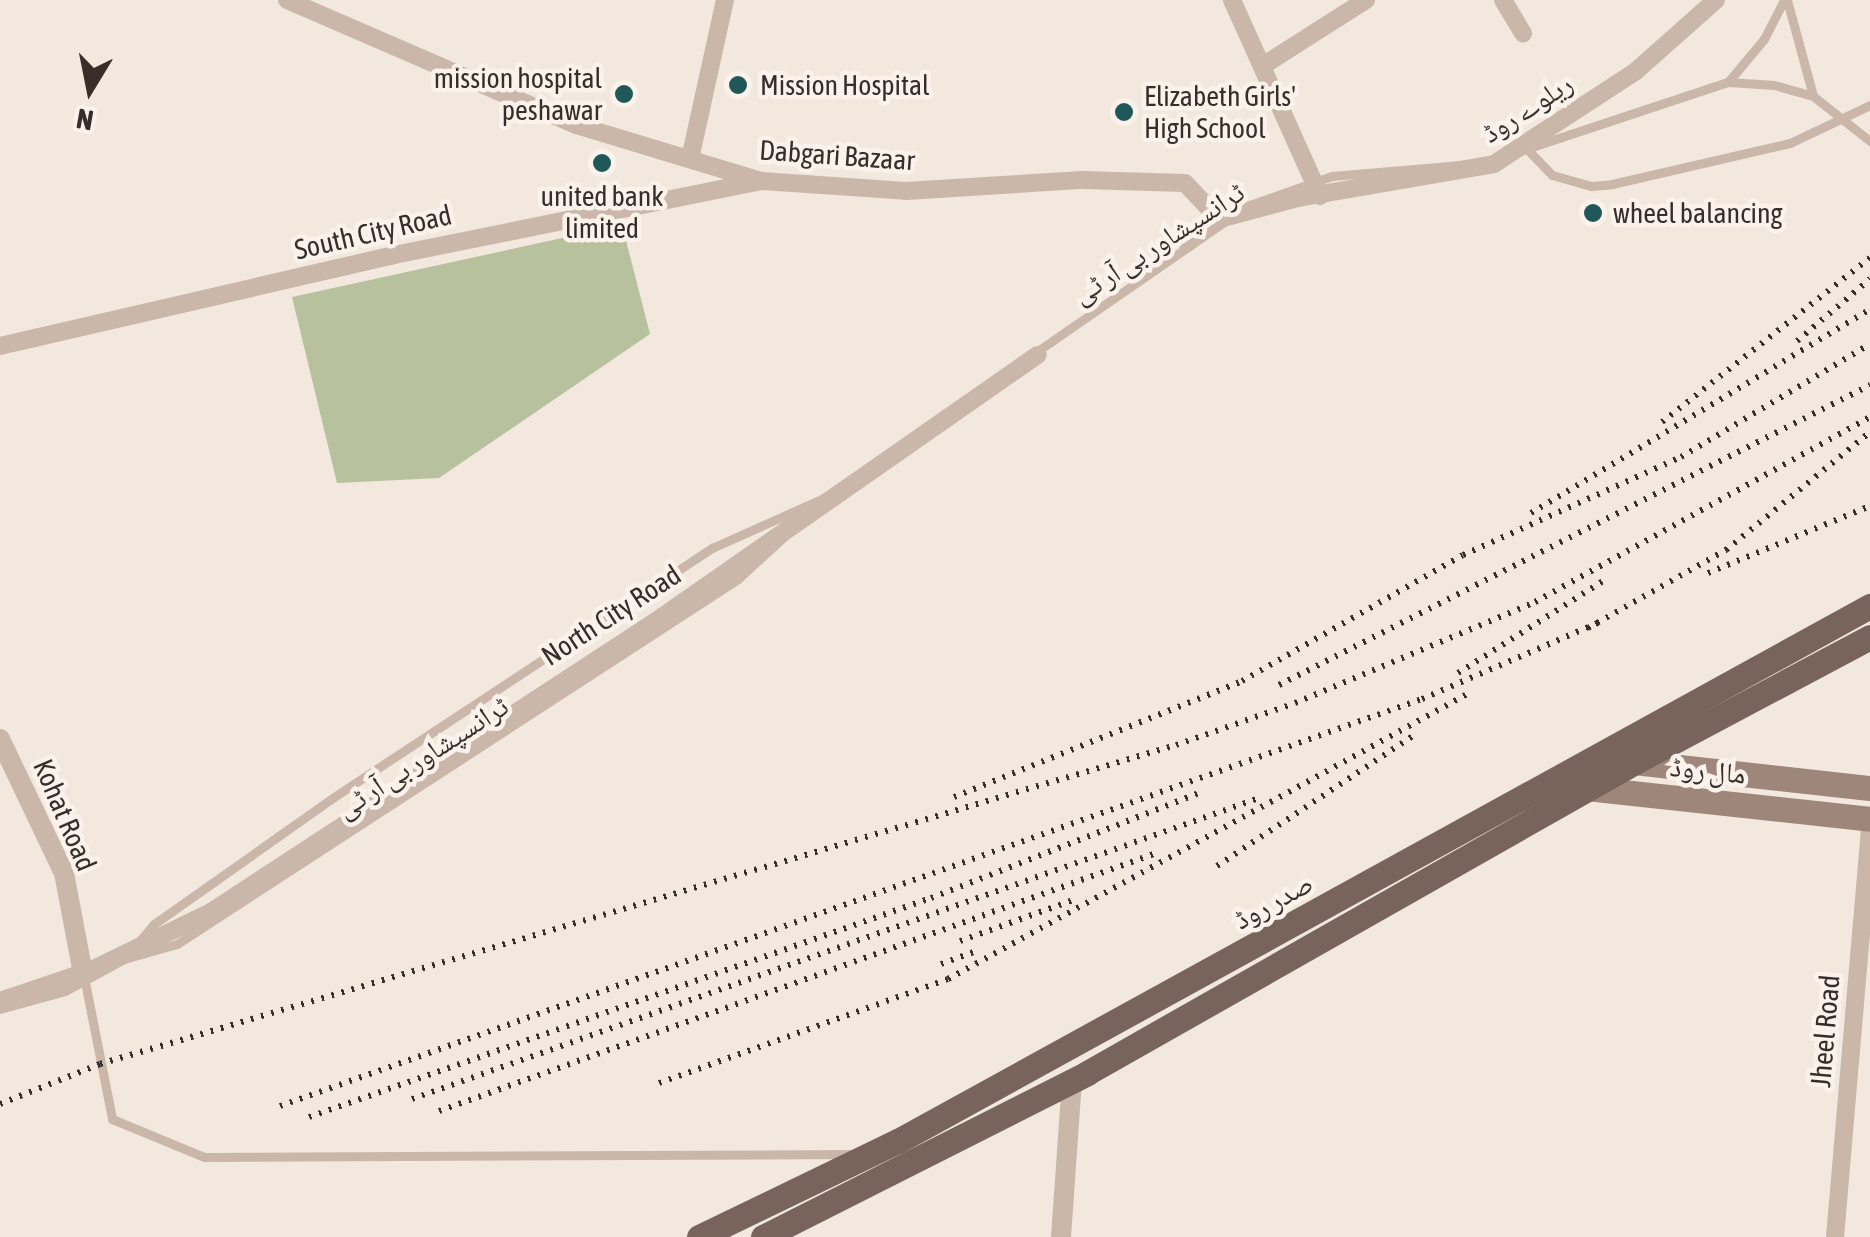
<!DOCTYPE html>
<meta charset="utf-8">
<style>
body{margin:0}
#map{position:relative;width:1870px;height:1237px;overflow:hidden;background:#f2e8de;font-family:"Asap Condensed","Noto Naskh Arabic",sans-serif}
div>[style]{position:absolute}
.green>*{inset:0;background:#b7c19e}
.service>*{height:9px;margin:-4.5px;padding:0 4.5px;transform-origin:4.5px;border-radius:4.5px;background:#cab7aa}
.minor>*{height:18px;margin:-9px;padding:0 9px;transform-origin:9px;border-radius:9px;background:#cab7aa}
.tertiary>*{height:20px;margin:-10px;padding:0 10px;transform-origin:10px;border-radius:10px;background:#cab7aa}
.secondary>*{height:25px;margin:-12.5px;padding:0 12.5px;transform-origin:12.5px;border-radius:12.5px;background:#9e867b}
.primary>*{height:25px;margin:-12.5px;padding:0 12.5px;transform-origin:12.5px;border-radius:12.5px;background:#79645b}
.rail>*{height:6px;margin-top:-3px;transform-origin:0;background:repeating-linear-gradient(90deg,#382d29 0 2.5px,transparent 0 10.5px)}
.service-bridge>*{height:9px;margin:-4.5px;padding:0 4.5px;transform-origin:4.5px;border-radius:4.5px;background:#cab7aa}
.dots>*{width:28px;height:28px;translate:-50% -50%;box-sizing:border-box;border:5px solid #faf2eb;border-radius:50%}
span{translate:-50% -50%;white-space:nowrap;text-align:center;line-height:1.15;-webkit-text-stroke:9px #faf2eb;paint-order:stroke}
.poi-label{font-size:28px;color:#382d29}
.right{translate:-100% -50%;text-align:right}
.left{translate:0 -50%;text-align:left}
.street-label{font-size:28px;color:#382d29}
.north{position:absolute;left:40px;top:40px;width:100px;height:100px;-webkit-text-stroke:8px #faf2eb;paint-order:stroke;rotate:190deg;font-size:28px;font-weight:700;line-height:40px;text-align:center;color:#382d29}
.north::after{content:'';display:block;margin:auto;width:35px;height:45px;background:#382d29;clip-path:polygon(50% 0,100% 100%,50% 72%,0 100%)}
</style>
<div id="map">
<div class="green">
<i style="clip-path:polygon(622px 225px,650px 334px,439px 478px,337px 483px,292px 297px)"></i>
</div>
<div class="service">
<i style="left:1787px;top:0;width:99px;rotate:74.8deg"></i>
<i style="left:1728px;top:82px;width:56px;rotate:-50.1deg"></i>
<i style="left:1764px;top:39px;width:44px;rotate:-62.9deg"></i>
<i style="left:1522px;top:144px;width:43px;rotate:45.9deg"></i>
<i style="left:1552px;top:175px;width:41px;rotate:15.8deg"></i>
<i style="left:1591px;top:186px;width:21px;rotate:-5deg"></i>
<i style="left:1612px;top:184px;width:183px;rotate:-13deg"></i>
<i style="left:1790px;top:143px;width:89px;rotate:-25.4deg"></i>
<i style="left:84px;top:977px;width:145px;rotate:78.8deg"></i>
<i style="left:112px;top:1119px;width:100px;rotate:22.4deg"></i>
<i style="left:204px;top:1157px;width:649px;rotate:-0.26deg"></i>
</div>
<div class="minor">
<i style="left:287px;top:0;width:315px;rotate:23.4deg"></i>
<i style="left:576px;top:125px;width:193px;rotate:16.8deg"></i>
<i style="left:761px;top:181px;width:145px;rotate:3.9deg"></i>
<i style="left:906px;top:191px;width:177px;rotate:-3.6deg"></i>
<i style="left:1083px;top:180px;width:102px;rotate:1.7deg"></i>
<i style="left:1185px;top:183px;width:50px;rotate:46.6deg"></i>
<i style="left:1232px;top:0;width:215px;rotate:65.8deg"></i>
<i style="left:1503px;top:0;width:39px;rotate:59deg"></i>
<i style="left:1264px;top:65px;width:121px;rotate:-32.5deg"></i>
<i style="left:690px;top:159px;width:163px;rotate:-77.6deg"></i>
<i style="left:1187px;top:243px;width:40px;rotate:-37deg"></i>
<i style="left:1219px;top:219px;width:82px;rotate:-14.9deg"></i>
<i style="left:1298px;top:198px;width:199px;rotate:-9.8deg"></i>
<i style="left:1494px;top:164px;width:170px;rotate:-33.2deg"></i>
<i style="left:1636px;top:71px;width:107px;rotate:-41.6deg"></i>
<i style="left:0;top:346px;width:404px;rotate:-13deg"></i>
<i style="left:394px;top:255px;width:370px;rotate:-11.4deg"></i>
<i style="left:83px;top:974px;width:142px;rotate:-25.8deg"></i>
<i style="left:211px;top:912px;width:539px;rotate:-33.19deg"></i>
<i style="left:662px;top:617px;width:458px;rotate:-34.9deg"></i>
<i style="left:1835px;top:1237px;width:409px;rotate:-85.1deg"></i>
</div>
<div class="tertiary">
<i style="left:0;top:739px;width:148px;rotate:64.5deg"></i>
<i style="left:64px;top:873px;width:103px;rotate:79.3deg"></i>
<i style="left:83px;top:974px;width:88px;rotate:161.4deg"></i>
<i style="left:1061px;top:1237px;width:157px;rotate:-86deg"></i>
</div>
<div class="secondary">
<i style="left:1625px;top:761px;width:246px;rotate:6.3deg"></i>
<i style="left:1577px;top:787px;width:295px;rotate:6.2deg"></i>
</div>
<div class="primary">
<i style="left:699px;top:1237px;width:221px;rotate:-25.8deg"></i>
<i style="left:898px;top:1141px;width:1110px;rotate:-28.83deg"></i>
<i style="left:763px;top:1237px;width:363px;rotate:-26.8deg"></i>
<i style="left:1087px;top:1073px;width:630px;rotate:-29.58deg"></i>
<i style="left:1635px;top:762px;width:266px;rotate:-28deg"></i>
</div>
<div class="rail">
<i style="left:1797px;top:341px;width:96px;rotate:-40.3deg"></i>
<i style="left:1662px;top:422px;width:265px;rotate:-38.3deg"></i>
<i style="left:1531px;top:513px;width:396px;rotate:-31deg"></i>
<i style="left:1708px;top:573px;width:175px;rotate:-22.5deg"></i>
<i style="left:1588px;top:628px;width:159px;rotate:-29.5deg"></i>
<i style="left:1726px;top:550px;width:186px;rotate:-39.3deg"></i>
<i style="left:1458px;top:673px;width:175px;rotate:-32.4deg"></i>
<i style="left:1279px;top:685px;width:663px;rotate:-26.91deg"></i>
<i style="left:954px;top:797px;width:310px;rotate:-21.9deg"></i>
<i style="left:1242px;top:681px;width:254px;rotate:-29.7deg"></i>
<i style="left:1463px;top:555px;width:239px;rotate:-24.2deg"></i>
<i style="left:1681px;top:457px;width:220px;rotate:-30.9deg"></i>
<i style="left:1217px;top:866px;width:240px;rotate:-33.6deg"></i>
<i style="left:960px;top:941px;width:120px;rotate:-19.9deg"></i>
<i style="left:941px;top:964px;width:40px;rotate:-20.2deg"></i>
<i style="left:659px;top:1083px;width:307px;rotate:-19.8deg"></i>
<i style="left:948px;top:979px;width:594px;rotate:-28.76deg"></i>
<i style="left:412px;top:1099px;width:899px;rotate:-19.56deg"></i>
<i style="left:0;top:1104px;width:108px;rotate:-21.8deg"></i>
<i style="left:100px;top:1064px;width:1122px;rotate:-16.51deg"></i>
<i style="left:1176px;top:745px;width:126px;rotate:-19.4deg"></i>
<i style="left:1295px;top:703px;width:260px;rotate:-22.8deg"></i>
<i style="left:1535px;top:602px;width:383px;rotate:-28.9deg"></i>
<i style="left:280px;top:1106px;width:1212px;rotate:-19.62deg"></i>
<i style="left:1422px;top:699px;width:192px;rotate:-23.4deg"></i>
<i style="left:439px;top:1111px;width:765px;rotate:-19.78deg"></i>
<i style="left:309px;top:1117px;width:659px;rotate:-19.4deg"></i>
<i style="left:931px;top:898px;width:286px;rotate:-21.4deg"></i>
</div>
<div class="service-bridge">
<i style="left:126px;top:957px;width:43px;rotate:-49.7deg"></i>
<i style="left:154px;top:924px;width:220px;rotate:-35.2deg"></i>
<i style="left:334px;top:797px;width:453px;rotate:-33.4deg"></i>
<i style="left:712px;top:548px;width:123px;rotate:-24.1deg"></i>
<i style="left:0;top:1009px;width:67px;rotate:-15.5deg"></i>
<i style="left:65px;top:991px;width:67px;rotate:-28.5deg"></i>
<i style="left:124px;top:959px;width:55px;rotate:-15.8deg"></i>
<i style="left:177px;top:944px;width:669px;rotate:-33.05deg"></i>
<i style="left:738px;top:579px;width:121px;rotate:-42.7deg"></i>
<i style="left:827px;top:497px;width:511px;rotate:-34.72deg"></i>
<i style="left:1247px;top:206px;width:90px;rotate:-19.4deg"></i>
<i style="left:1332px;top:176px;width:153px;rotate:-4.9deg"></i>
<i style="left:1484px;top:163px;width:257px;rotate:-18.4deg"></i>
<i style="left:1728px;top:82px;width:46px;rotate:3.7deg"></i>
<i style="left:1774px;top:85px;width:41px;rotate:15.8deg"></i>
<i style="left:1813px;top:96px;width:73px;rotate:38.3deg"></i>
</div>
<div class="dots">
<i style="left:738px;top:85px;background:#205758"></i>
<i style="left:624px;top:94px;background:#205758"></i>
<i style="left:1124px;top:112px;background:#205758"></i>
<i style="left:602px;top:163px;background:#205758"></i>
<i style="left:1593px;top:213px;background:#205758"></i>
</div>
<div class="poi-label">
<span class="right" style="left:602px;top:94px">mission hospital<br>peshawar</span>
<span class="left" style="left:760px;top:85px">Mission Hospital</span>
<span class="left" style="left:1144px;top:112px">Elizabeth Girls'<br>High School</span>
<span style="left:602px;top:212px">united bank<br>limited</span>
<span class="left" style="left:1613px;top:213px">wheel balancing</span>
</div>
<div class="street-label">
<span style="left:1527px;top:108px;rotate:-33deg">ریلوے روڈ</span>
<span style="left:837px;top:155px;rotate:4deg">Dabgari Bazaar</span>
<span style="left:373px;top:232px;rotate:-13deg">South City Road</span>
<span style="left:1158px;top:243px;rotate:-33deg">ٹرانسپشاور بی آر ٹی</span>
<span style="left:611px;top:615px;rotate:-33deg">North City Road</span>
<span style="left:422px;top:757px;rotate:-33deg">ٹرانسپشاور بی آر ٹی</span>
<span style="left:1708px;top:770px;rotate:6deg">مال روڈ</span>
<span style="left:65px;top:815px;rotate:67deg">Kohat Road</span>
<span style="left:1273px;top:901px;rotate:-29deg">صدر روڈ</span>
<span style="left:1825px;top:1031px;rotate:-85deg">Jheel Road</span>
</div>
<div class="north">N</div>
</div>
